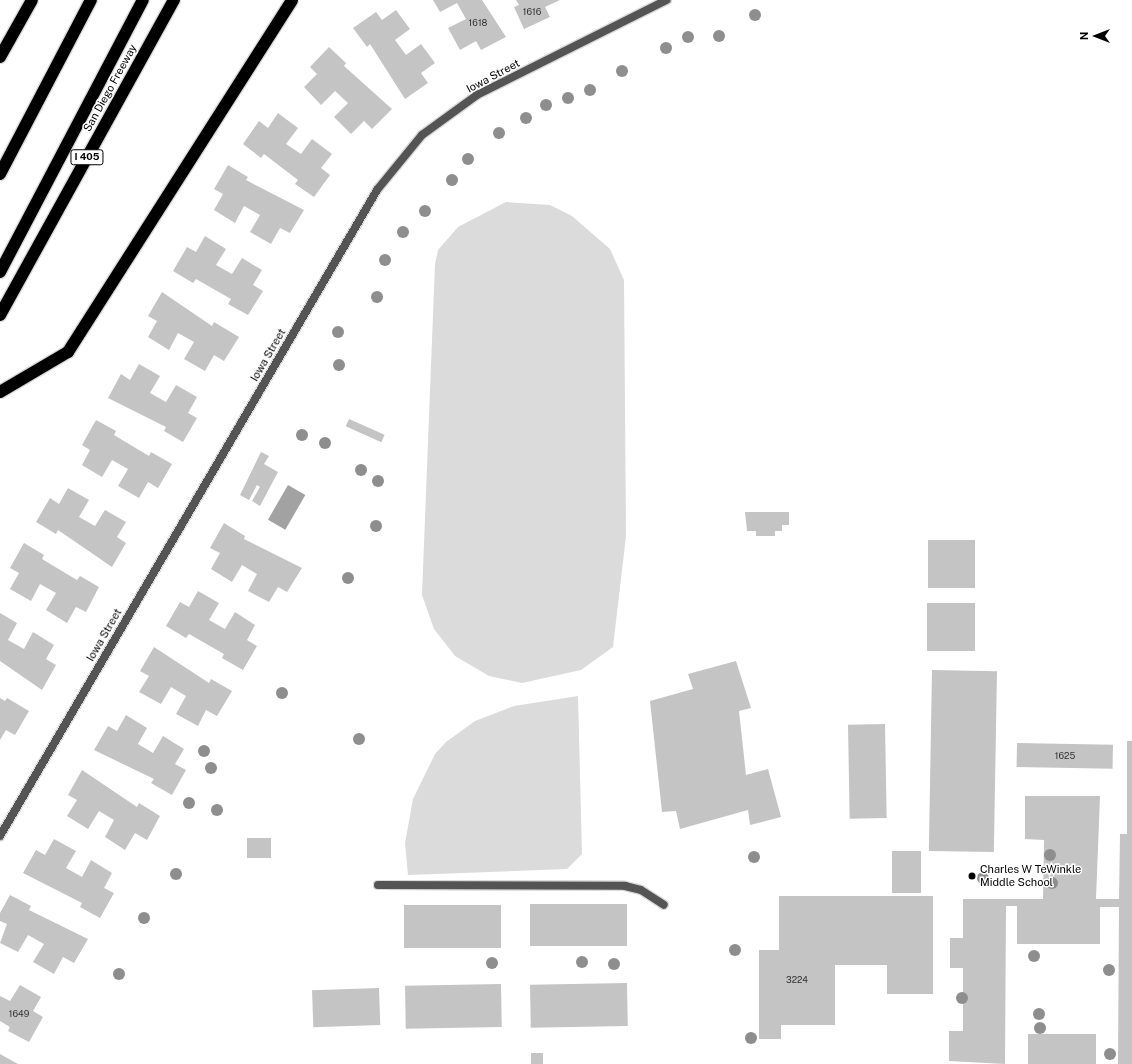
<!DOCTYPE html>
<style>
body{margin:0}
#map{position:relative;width:1132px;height:1064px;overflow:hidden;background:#fff;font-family:"Public Sans",sans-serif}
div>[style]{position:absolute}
.green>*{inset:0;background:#dbdbdb}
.water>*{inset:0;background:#a2a2a2;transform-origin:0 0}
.building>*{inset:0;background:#c4c4c4;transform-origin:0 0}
.roads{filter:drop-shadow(1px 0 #dbdbdb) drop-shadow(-1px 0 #dbdbdb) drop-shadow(0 1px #dbdbdb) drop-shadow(0 -1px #dbdbdb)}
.lane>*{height:8px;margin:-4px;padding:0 4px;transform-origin:4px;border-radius:4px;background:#545454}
.street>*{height:8px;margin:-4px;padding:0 4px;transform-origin:4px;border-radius:4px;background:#545454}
.highway>*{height:12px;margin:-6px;padding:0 6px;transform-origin:6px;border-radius:6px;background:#000}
.trees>*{width:12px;height:12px;margin:-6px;border-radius:50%;background:#8e8e8e}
.dots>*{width:11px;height:11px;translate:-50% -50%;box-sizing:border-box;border:2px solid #fff;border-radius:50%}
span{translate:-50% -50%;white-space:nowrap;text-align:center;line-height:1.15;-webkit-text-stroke:3px #fff;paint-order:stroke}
.number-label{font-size:9px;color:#313131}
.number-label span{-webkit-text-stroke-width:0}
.shield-label span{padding:1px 3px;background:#fff;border:1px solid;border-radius:3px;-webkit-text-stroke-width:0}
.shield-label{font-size:10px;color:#000;font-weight:700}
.street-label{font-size:11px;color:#000}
.poi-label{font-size:11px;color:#000}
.left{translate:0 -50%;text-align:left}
.north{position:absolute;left:1076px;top:16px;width:40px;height:40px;-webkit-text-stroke:3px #fff;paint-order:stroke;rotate:270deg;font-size:11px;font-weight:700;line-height:16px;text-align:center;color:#000}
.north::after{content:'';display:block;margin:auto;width:14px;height:18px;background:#000;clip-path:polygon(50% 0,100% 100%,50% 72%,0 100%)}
</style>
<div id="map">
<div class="green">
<i style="clip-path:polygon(506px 202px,550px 205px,572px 216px,610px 249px,624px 280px,626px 536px,613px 647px,581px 670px,522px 683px,489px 676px,455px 656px,434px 629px,422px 595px,435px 264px,438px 250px,458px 227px)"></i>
<i style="clip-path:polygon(578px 696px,582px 854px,567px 869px,408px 875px,405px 843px,413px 799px,435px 754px,446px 742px,475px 721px,514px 706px)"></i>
</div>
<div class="water">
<i style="left:288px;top:485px;width:20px;height:40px;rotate:30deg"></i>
</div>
<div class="building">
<i style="clip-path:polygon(433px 0,482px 0,506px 37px,481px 50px,476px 41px,460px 50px,448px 28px,466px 19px,457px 3px,440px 12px)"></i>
<i style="clip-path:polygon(516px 0,560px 0,545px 7px,550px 17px,524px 29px,514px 7px,519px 5px)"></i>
<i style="clip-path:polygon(396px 10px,410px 29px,395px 40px,406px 55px,421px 44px,435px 63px,421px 73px,428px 83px,405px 99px,370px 44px,367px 47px,353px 28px,376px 12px,382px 20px)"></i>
<i style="clip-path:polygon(329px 47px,346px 63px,344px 66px,392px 109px,372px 129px,364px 121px,351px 134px,334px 117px,348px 103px,335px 91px,321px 105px,304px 87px,317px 74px,310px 67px)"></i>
<i style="clip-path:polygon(278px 113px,298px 128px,286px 144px,301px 154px,312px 139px,332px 154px,321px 168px,330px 175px,314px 197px,295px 184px,298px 180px,264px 154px,261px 158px,243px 144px,259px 121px,268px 128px)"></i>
<i style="clip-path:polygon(228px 165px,248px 177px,246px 180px,304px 210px,290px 233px,280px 228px,271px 244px,250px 232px,260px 215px,244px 206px,235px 223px,214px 210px,223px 194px,214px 189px)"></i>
<i style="clip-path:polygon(205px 236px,226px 249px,216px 265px,232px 274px,242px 258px,262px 270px,253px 285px,263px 291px,248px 315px,228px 304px,231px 299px,196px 279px,193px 283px,173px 271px,187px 247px,196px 252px)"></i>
<i style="clip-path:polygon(162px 292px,212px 326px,214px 322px,239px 337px,224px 361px,214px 355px,205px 371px,184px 359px,194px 342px,178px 333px,169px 350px,148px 337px,157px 321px,148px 316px)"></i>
<i style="clip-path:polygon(139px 364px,160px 376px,150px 393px,166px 402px,176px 385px,197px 397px,188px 413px,197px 418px,183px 442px,164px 431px,166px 427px,108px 398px,121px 374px,130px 380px)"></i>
<i style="left:349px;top:419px;width:39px;height:8px;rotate:24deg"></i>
<i style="clip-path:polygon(96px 420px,116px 431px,114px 435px,149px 456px,151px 452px,172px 464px,158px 488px,148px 482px,139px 498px,118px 486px,128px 469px,112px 460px,102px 477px,82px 465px,90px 450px,82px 445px)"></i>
<i style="clip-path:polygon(261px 452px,269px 456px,264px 464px,278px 472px,260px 506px,252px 501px,260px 487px,257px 485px,249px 500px,240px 495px)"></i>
<i style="clip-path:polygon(68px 488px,89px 500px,79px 517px,95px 526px,105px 510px,126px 522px,117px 537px,126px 543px,112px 567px,58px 530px,56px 534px,36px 522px,50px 498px,59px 504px)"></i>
<i style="clip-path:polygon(745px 512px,789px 512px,789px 525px,782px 525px,782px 531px,775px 531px,775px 536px,756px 536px,756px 531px,747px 531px)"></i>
<i style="clip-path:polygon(224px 523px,245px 536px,244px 539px,302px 568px,287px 592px,278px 587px,269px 602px,248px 591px,257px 574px,242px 565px,232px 582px,211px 569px,220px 553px,210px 548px)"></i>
<i style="left:928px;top:540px;width:47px;height:48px"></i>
<i style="clip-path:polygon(24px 543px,44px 555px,42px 559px,77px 580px,80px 576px,99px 587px,86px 612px,76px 607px,67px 623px,46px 610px,56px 593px,40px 584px,31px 601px,10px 589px,19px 573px,10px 568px)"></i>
<i style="clip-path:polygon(198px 591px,219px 603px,209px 620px,225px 629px,235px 612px,255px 625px,247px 640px,257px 646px,243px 670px,222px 658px,224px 654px,189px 634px,186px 638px,166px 626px,180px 602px,189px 607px)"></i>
<i style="left:975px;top:603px;width:48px;height:48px;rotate:90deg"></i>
<i style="clip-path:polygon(0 613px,17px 623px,8px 640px,24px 649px,33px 632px,54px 645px,46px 659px,56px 665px,42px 690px,0 661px)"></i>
<i style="clip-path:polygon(154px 647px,209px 683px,211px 679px,232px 691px,217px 716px,206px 710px,198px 726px,176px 714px,186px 696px,171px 687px,161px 704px,139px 692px,149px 676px,140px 671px)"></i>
<i style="clip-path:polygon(736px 661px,751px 708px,739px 711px,746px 775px,768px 769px,781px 817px,750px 825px,748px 810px,680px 829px,676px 811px,662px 812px,650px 701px,693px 689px,688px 674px)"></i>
<i style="left:932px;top:670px;width:65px;height:181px;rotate:1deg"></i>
<i style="clip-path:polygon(0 698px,5px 701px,7px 698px,29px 711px,15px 735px,6px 730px,0 740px)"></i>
<i style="clip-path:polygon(126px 715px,147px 728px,138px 744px,153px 753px,163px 736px,184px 749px,175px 764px,186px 770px,172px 795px,151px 783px,154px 779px,94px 750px,108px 726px,117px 731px)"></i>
<i style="left:885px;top:724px;width:94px;height:37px;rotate:89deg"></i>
<i style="clip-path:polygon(1127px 741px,1132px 741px,1132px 1064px,1118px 1064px,1119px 907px,1100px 907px,1100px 944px,1017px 944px,1017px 906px,1006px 906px,1005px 1064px,949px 1061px,949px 1031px,963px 1031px,963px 968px,950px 968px,950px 938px,963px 938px,963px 899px,1043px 899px,1044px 840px,1025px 839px,1025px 796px,1100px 796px,1096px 899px,1119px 899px,1120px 834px,1127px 834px)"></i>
<i style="left:1017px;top:743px;width:96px;height:24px;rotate:1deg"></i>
<i style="clip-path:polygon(82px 770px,137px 807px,139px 803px,160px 816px,147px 840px,135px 833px,125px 850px,105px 837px,114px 820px,99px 811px,88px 829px,67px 816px,77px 800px,68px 795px)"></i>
<i style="left:247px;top:838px;width:24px;height:20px"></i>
<i style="clip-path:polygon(54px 839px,76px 851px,66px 868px,82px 877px,91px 860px,112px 873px,104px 888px,114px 893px,100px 918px,80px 907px,82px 903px,23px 873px,36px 850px,45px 855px)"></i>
<i style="left:892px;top:851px;width:29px;height:42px"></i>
<i style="clip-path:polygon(10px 895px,31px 906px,29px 910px,88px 939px,74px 963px,63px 957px,54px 974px,33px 962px,44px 944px,28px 935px,18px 952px,0 943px,7px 924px,0 921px,0 913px)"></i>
<i style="clip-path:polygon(779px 896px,933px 896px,933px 994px,887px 994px,887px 965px,835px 965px,835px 1025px,781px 1025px,781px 1039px,759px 1039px,759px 950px,779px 950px)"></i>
<i style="left:627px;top:904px;width:42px;height:97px;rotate:90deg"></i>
<i style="left:404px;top:905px;width:97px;height:43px"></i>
<i style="left:627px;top:983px;width:43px;height:97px;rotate:89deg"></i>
<i style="left:501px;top:984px;width:43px;height:96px;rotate:89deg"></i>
<i style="clip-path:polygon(20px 985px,41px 997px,33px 1011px,43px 1017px,29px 1042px,8px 1031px,10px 1027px,0 1021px,0 996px,10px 1001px)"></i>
<i style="left:379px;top:988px;width:37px;height:67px;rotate:88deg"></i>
<i style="left:1028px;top:1034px;width:68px;height:30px"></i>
<i style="left:531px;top:1053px;width:12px;height:11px"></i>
<i style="clip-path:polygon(0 1054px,18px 1064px,0 1064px)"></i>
</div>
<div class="roads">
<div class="lane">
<i style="left:378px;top:885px;width:247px;rotate:0.2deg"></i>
<i style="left:625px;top:886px;width:16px;rotate:14deg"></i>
<i style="left:641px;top:890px;width:27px;rotate:33deg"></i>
</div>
<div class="street">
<i style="left:0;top:836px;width:748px;rotate:-59.73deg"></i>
<i style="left:377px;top:190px;width:71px;rotate:-50.7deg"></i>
<i style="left:422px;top:135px;width:68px;rotate:-36deg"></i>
<i style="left:477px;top:95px;width:212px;rotate:-26.6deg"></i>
</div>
<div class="highway">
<i style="left:0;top:57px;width:65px;rotate:-60.7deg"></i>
<i style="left:0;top:174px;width:196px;rotate:-62.4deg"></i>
<i style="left:0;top:272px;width:307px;rotate:-62.3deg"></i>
<i style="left:0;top:315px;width:360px;rotate:-61.1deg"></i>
<i style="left:0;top:392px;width:79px;rotate:-30.5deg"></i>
<i style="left:68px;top:352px;width:417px;rotate:-57.5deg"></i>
</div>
</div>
<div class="trees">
<i style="left:755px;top:15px"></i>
<i style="left:719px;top:36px"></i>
<i style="left:688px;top:37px"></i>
<i style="left:666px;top:48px"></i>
<i style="left:622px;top:71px"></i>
<i style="left:590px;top:90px"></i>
<i style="left:568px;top:98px"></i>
<i style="left:546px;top:105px"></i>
<i style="left:526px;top:118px"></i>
<i style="left:499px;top:133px"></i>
<i style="left:468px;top:159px"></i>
<i style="left:452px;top:180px"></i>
<i style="left:425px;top:211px"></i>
<i style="left:403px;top:232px"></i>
<i style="left:385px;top:260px"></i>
<i style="left:377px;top:297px"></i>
<i style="left:338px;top:332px"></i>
<i style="left:339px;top:365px"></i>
<i style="left:302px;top:435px"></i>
<i style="left:325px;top:443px"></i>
<i style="left:361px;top:470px"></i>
<i style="left:378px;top:481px"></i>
<i style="left:376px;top:526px"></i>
<i style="left:348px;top:578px"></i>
<i style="left:282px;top:693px"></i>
<i style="left:359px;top:739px"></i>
<i style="left:204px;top:751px"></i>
<i style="left:211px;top:768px"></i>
<i style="left:189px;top:803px"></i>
<i style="left:217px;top:810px"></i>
<i style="left:1050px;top:855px"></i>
<i style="left:754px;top:857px"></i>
<i style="left:176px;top:874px"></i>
<i style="left:983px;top:878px"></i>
<i style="left:1052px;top:883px"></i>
<i style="left:144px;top:918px"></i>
<i style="left:735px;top:950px"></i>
<i style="left:1034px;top:956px"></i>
<i style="left:582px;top:962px"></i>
<i style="left:492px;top:963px"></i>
<i style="left:614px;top:964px"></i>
<i style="left:1109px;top:970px"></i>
<i style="left:119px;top:974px"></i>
<i style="left:962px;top:998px"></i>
<i style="left:1039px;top:1014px"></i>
<i style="left:1040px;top:1028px"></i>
<i style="left:751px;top:1038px"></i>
<i style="left:1110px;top:1054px"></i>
</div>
<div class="dots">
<i style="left:972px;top:876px;background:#000"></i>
</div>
<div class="number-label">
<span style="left:532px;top:12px">1616</span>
<span style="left:478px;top:23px">1618</span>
<span style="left:1065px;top:756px">1625</span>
<span style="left:797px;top:980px">3224</span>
<span style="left:19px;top:1014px">1649</span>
</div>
<div class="shield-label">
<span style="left:87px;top:157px">I 405</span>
</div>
<div class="street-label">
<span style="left:493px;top:76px;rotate:-28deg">Iowa Street</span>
<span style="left:110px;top:88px;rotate:-61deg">San Diego Freeway</span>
<span style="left:268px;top:355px;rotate:-60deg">Iowa Street</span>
<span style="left:104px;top:635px;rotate:-60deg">Iowa Street</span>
</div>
<div class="poi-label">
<span class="left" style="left:980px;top:876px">Charles W TeWinkle<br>Middle School</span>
</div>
<div class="north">N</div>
</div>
